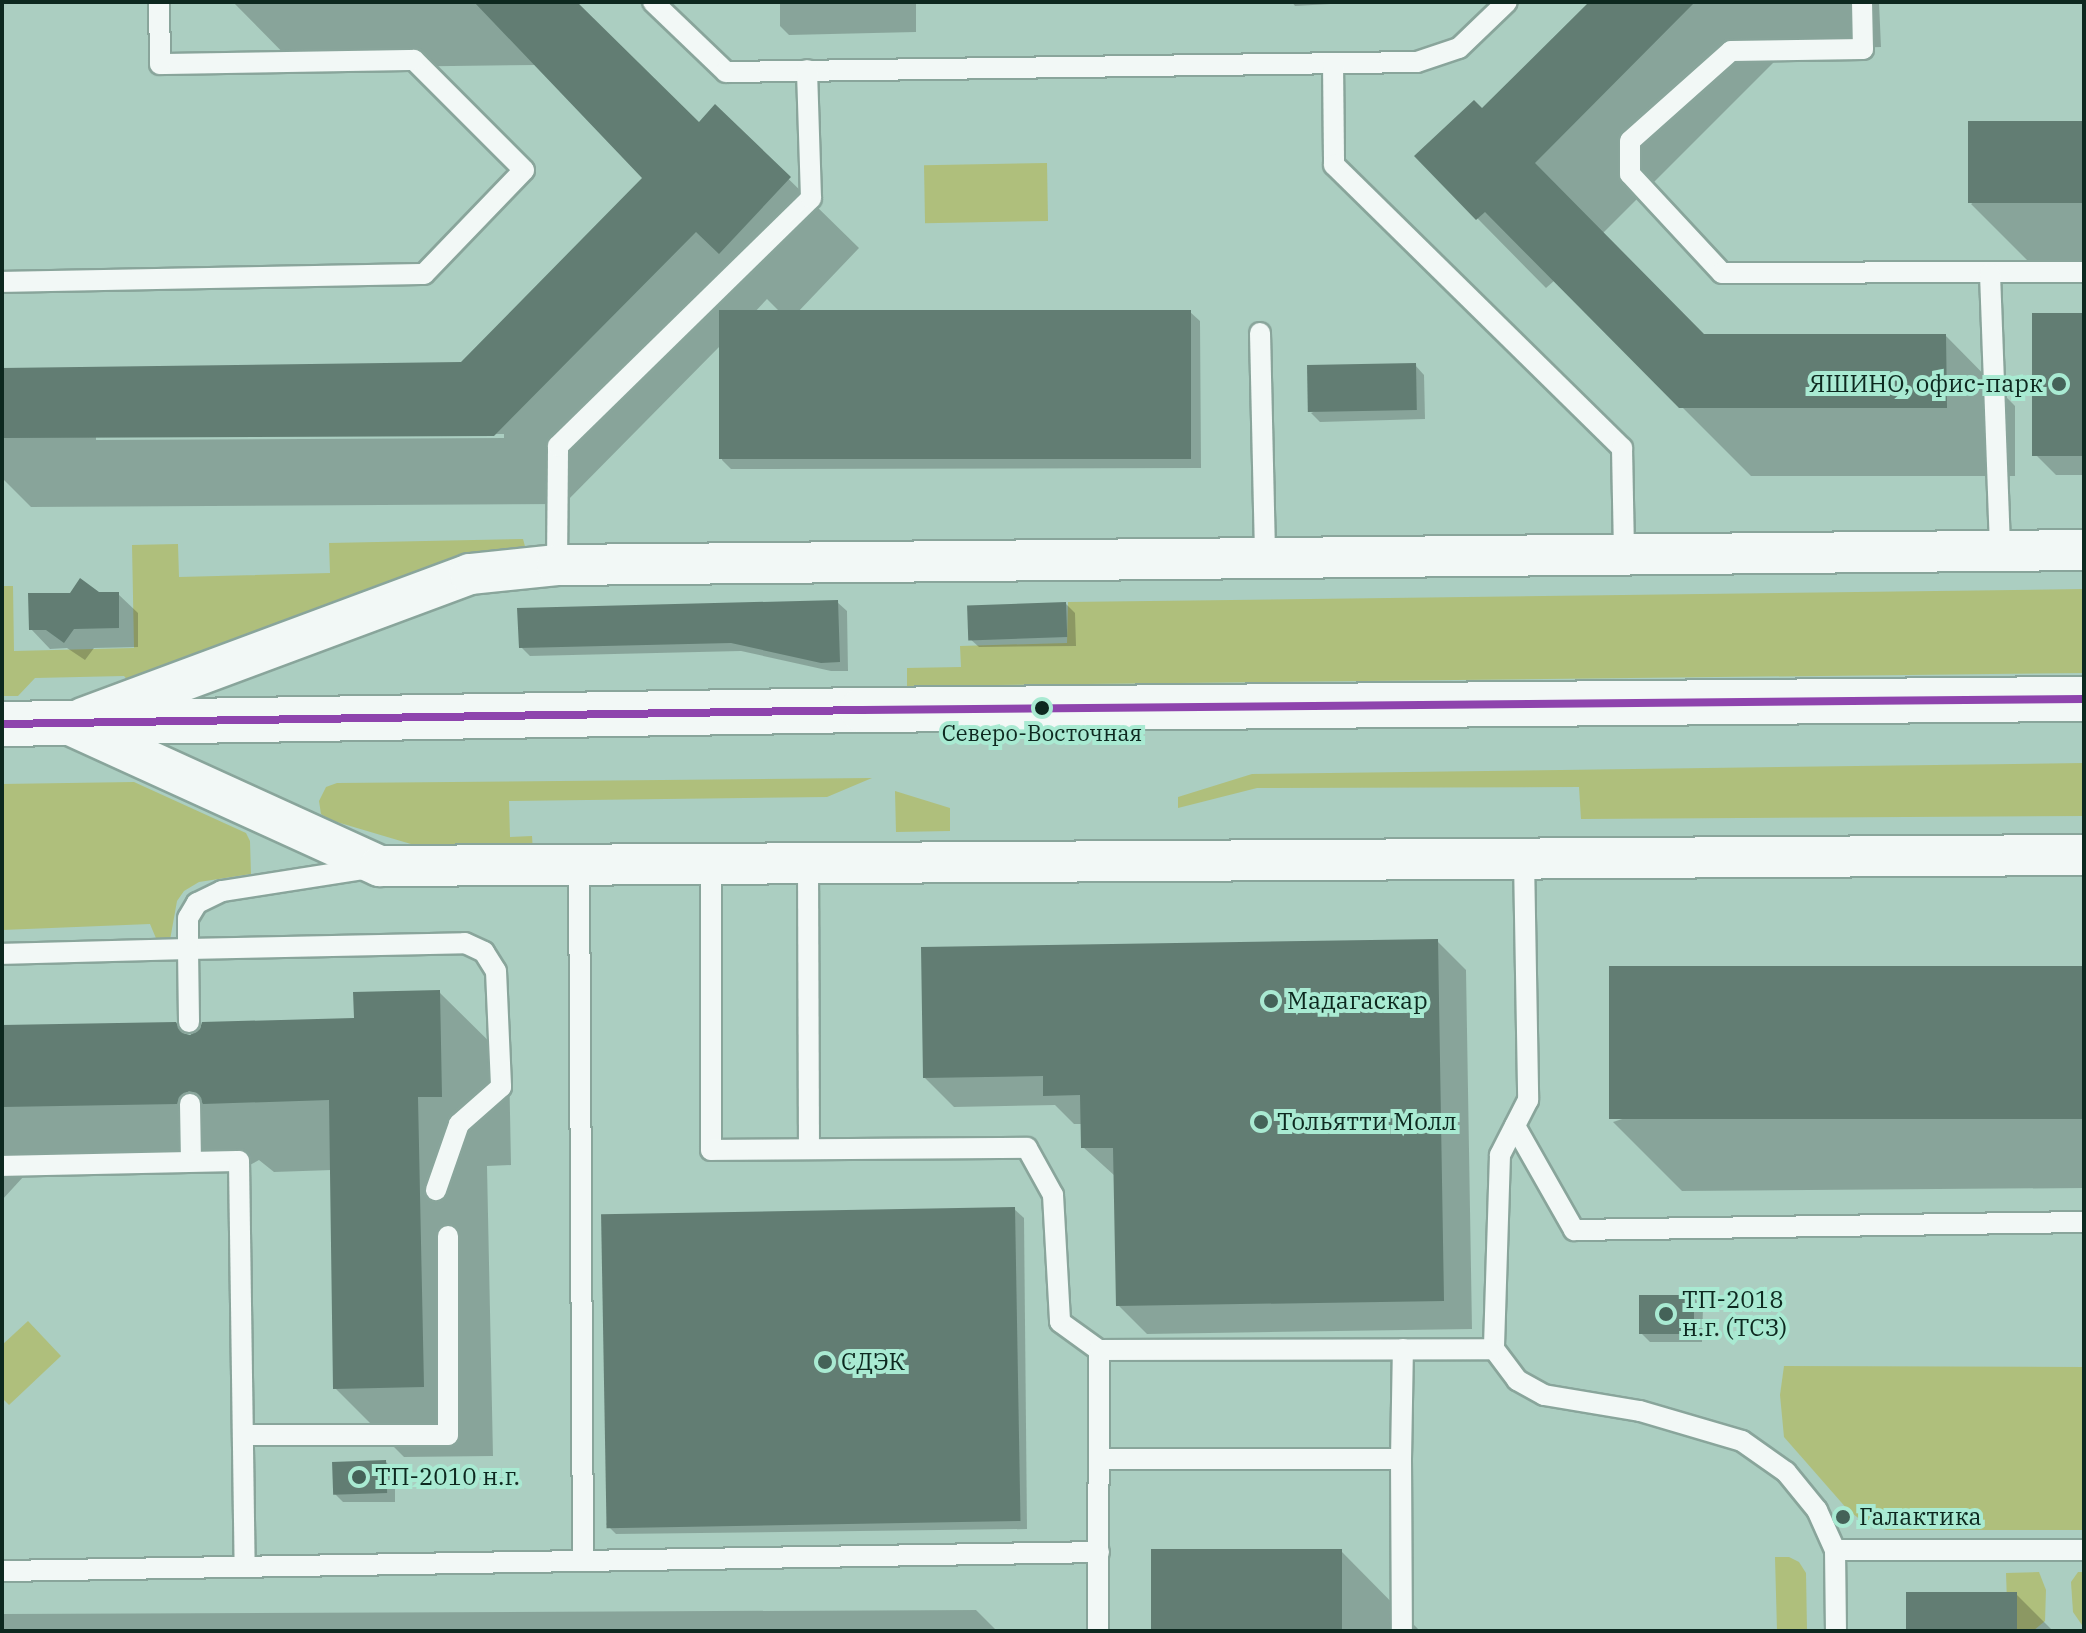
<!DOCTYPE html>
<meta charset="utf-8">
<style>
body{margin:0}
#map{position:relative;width:2086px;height:1633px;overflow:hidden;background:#abcec1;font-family:"IBM Plex Serif",serif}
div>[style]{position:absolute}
.green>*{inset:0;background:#afbf7c;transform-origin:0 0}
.shadow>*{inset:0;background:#0003}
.building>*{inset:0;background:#627d73;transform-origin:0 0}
.roads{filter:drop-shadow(2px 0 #89a59b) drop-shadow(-2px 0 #89a59b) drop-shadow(0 2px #89a59b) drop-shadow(0 -2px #89a59b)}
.service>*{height:20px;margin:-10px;padding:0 10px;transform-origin:10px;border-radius:10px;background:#f2f8f6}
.minor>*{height:40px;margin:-20px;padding:0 20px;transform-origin:20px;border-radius:20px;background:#f2f8f6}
.secondary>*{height:44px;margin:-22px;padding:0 22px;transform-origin:22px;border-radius:22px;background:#f2f8f6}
.bus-1>*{height:8px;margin:-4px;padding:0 4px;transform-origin:4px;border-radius:4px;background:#8e44ad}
.dots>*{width:22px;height:22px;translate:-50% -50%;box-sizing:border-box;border:4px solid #a9ead2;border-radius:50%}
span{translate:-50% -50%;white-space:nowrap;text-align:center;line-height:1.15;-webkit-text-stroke:8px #a9ead2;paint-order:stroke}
.bus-label{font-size:22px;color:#0d281f}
.poi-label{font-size:24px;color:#0d281f}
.right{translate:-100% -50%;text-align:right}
.left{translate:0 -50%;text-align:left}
.frame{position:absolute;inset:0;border:4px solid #0d281f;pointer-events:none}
</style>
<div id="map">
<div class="green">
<i style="left:1047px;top:163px;width:58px;height:123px;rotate:89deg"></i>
<i style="clip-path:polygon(523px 539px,526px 550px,135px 688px,124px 676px,35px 678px,18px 696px,2px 696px,2px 586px,13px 586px,14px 651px,134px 648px,132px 545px,178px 544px,179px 577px,330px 573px,329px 543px)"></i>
<i style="clip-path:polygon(2084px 589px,2084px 673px,907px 686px,907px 668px,961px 667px,960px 646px,1067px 643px,1068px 602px)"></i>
<i style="clip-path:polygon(2084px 763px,2084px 816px,1581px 819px,1579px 787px,1257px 788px,1178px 808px,1178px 797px,1252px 774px)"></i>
<i style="clip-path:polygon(872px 778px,827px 797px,509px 801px,510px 837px,532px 836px,533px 852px,475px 863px,330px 820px,321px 814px,319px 801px,326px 787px,337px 783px)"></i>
<i style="clip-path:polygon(134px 782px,246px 833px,250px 841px,251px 874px,199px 882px,184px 891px,177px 901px,170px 940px,158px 943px,150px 924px,2px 930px,2px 784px)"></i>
<i style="clip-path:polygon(895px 791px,950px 808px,950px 831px,896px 832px)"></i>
<i style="clip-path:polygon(28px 1321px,61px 1356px,9px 1405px,2px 1398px,2px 1345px)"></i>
<i style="clip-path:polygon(1784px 1366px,2084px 1367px,2084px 1530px,1887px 1530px,1866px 1524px,1848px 1510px,1784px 1437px,1780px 1395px)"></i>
<i style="clip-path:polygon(1775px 1557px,1789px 1557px,1799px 1562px,1806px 1573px,1807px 1631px,1777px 1631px)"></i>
<i style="clip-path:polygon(2039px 1572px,2046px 1590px,2045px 1621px,2033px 1631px,2008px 1631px,2006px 1573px)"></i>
<i style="clip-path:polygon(2078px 1572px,2084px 1572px,2084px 1628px,2073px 1612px,2071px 1582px)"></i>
</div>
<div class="shadow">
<i style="clip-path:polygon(evenodd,233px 2px,574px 2px,699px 125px,715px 107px,859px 248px,797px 313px,1190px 312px,1200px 321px,1201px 468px,731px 469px,722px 460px,721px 345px,564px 504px,31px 507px,2px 478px,2px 370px,462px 364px,645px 178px,537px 65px,298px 68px,233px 2px,767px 299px,781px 313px,753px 314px,767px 299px,233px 2px,504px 434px,504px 438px,96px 440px,96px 436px,504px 434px)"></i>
<i style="clip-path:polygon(780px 2px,916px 2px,916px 32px,789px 35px,780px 26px)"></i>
<i style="clip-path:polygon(1292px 2px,1348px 2px,1348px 3px,1295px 6px)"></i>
<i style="clip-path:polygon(1591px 2px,1879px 2px,1881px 47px,1786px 50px,1603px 233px,1704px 336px,1946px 336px,2015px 406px,2015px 476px,1751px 476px,1555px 280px,1546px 288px,1417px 157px,1482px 111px)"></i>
<i style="clip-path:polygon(2084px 123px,2084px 273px,2040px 273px,1971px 204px)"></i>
<i style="clip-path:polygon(2084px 315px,2084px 475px,2056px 475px,2037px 456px)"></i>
<i style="clip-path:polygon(1415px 365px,1424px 375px,1425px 419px,1320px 422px,1311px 413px)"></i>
<i style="clip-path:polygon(98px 594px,118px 594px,138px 613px,138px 647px,94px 648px,85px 660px,67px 648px,50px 649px,31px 629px)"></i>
<i style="clip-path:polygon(837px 602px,847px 611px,848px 671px,831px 671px,741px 651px,530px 656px,521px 647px)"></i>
<i style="clip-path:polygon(1066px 604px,1075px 613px,1076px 646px,979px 647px,969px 638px)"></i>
<i style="clip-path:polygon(1437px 941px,1466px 970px,1472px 1329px,1147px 1334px,1118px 1305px,1115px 1176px,1083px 1147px,1083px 1124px,1074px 1124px,1055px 1105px,954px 1107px,925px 1078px)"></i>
<i style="clip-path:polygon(2084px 968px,2084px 1188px,1682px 1191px,1613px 1122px)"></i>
<i style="clip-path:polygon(439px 992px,509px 1061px,511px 1165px,487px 1166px,493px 1456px,404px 1457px,335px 1388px,332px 1170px,274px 1172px,259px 1160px,248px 1166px,246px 1173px,24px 1176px,2px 1200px,2px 1027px,175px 1024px,187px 1036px,356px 1020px)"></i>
<i style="clip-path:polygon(1014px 1209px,1024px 1218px,1027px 1529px,616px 1534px,606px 1524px)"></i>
<i style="clip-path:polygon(1693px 1297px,1703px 1307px,1702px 1342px,1650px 1342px,1641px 1333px)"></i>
<i style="clip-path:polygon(386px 1462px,395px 1472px,395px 1502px,343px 1502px,334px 1493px)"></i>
<i style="clip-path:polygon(1341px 1551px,1420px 1631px,1154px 1631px)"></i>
<i style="clip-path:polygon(2016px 1594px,2053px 1631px,1908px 1631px)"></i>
<i style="clip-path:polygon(976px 1610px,997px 1631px,2px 1631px,2px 1614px)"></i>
</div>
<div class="building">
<i style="clip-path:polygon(474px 2px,577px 2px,699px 122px,715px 104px,791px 177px,719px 254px,696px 232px,494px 436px,2px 438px,2px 368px,461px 362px,642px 178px)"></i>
<i style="clip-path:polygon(1589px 2px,1695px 2px,1535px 163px,1704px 334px,1946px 334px,1947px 408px,1679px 408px,1485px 212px,1476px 220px,1414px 156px,1474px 100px,1482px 108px)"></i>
<i style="left:2084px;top:121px;width:82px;height:116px;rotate:90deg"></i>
<i style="left:1191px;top:310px;width:149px;height:472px;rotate:90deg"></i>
<i style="left:2032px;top:313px;width:52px;height:143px"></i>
<i style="left:1416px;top:363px;width:47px;height:109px;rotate:89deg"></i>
<i style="clip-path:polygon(80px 578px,99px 592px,119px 592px,119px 628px,74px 629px,64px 643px,46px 630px,29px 630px,28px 593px,70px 593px)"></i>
<i style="clip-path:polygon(838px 600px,840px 662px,821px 663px,731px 643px,519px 648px,517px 608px)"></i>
<i style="left:1066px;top:602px;width:35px;height:99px;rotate:88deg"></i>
<i style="clip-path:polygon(1438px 939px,1444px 1301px,1116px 1306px,1113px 1148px,1081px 1148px,1080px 1095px,1043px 1096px,1043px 1076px,923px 1078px,921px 947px)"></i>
<i style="left:2084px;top:966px;width:153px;height:475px;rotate:90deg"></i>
<i style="clip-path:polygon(440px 990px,442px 1097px,418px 1097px,424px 1387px,333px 1389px,329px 1100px,203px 1104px,197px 1093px,189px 1091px,179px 1097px,177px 1104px,2px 1107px,2px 1025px,176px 1022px,182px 1033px,190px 1035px,200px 1029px,202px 1022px,354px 1018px,353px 992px)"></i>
<i style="left:1015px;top:1207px;width:314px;height:414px;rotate:89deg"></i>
<i style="left:1639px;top:1295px;width:55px;height:39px"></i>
<i style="left:386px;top:1460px;width:33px;height:54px;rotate:88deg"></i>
<i style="left:1342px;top:1549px;width:82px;height:191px;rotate:90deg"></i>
<i style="left:2017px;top:1592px;width:39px;height:111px;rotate:90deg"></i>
</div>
<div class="roads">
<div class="service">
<i style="left:653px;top:2px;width:101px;rotate:43.8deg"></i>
<i style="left:726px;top:72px;width:691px;rotate:-0.83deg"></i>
<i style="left:1417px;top:62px;width:44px;rotate:-18.4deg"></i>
<i style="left:1459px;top:48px;width:66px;rotate:-43.8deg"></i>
<i style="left:1862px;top:2px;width:47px;rotate:88.8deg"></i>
<i style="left:1863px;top:49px;width:132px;rotate:179.1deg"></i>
<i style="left:1731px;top:51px;width:135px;rotate:138.3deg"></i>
<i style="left:1630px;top:141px;width:33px;rotate:90deg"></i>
<i style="left:1630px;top:174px;width:135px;rotate:47.1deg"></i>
<i style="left:1722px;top:273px;width:362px;rotate:-0.2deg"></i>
<i style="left:1333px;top:63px;width:102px;rotate:89.4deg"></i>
<i style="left:1334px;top:165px;width:404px;rotate:44.5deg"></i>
<i style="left:1622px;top:448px;width:108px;rotate:88.9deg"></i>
<i style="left:1990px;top:274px;width:277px;rotate:87.9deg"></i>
<i style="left:2px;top:282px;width:422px;rotate:-1.1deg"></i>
<i style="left:424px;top:274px;width:144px;rotate:-46.1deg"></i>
<i style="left:524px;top:170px;width:156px;rotate:-135deg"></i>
<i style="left:414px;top:60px;width:254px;rotate:179.1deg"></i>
<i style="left:160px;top:64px;width:62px;rotate:-90.9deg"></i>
<i style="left:1260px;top:333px;width:226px;rotate:88.7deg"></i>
<i style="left:557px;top:565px;width:119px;rotate:-89.5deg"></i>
<i style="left:558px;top:446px;width:354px;rotate:-44.4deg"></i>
<i style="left:811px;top:198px;width:128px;rotate:-91.8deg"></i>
<i style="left:1524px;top:859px;width:241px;rotate:89deg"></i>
<i style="left:1528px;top:1100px;width:62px;rotate:117deg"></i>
<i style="left:1500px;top:1155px;width:194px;rotate:91.8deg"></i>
<i style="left:1494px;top:1349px;width:39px;rotate:53deg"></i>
<i style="left:1517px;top:1380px;width:31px;rotate:29deg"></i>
<i style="left:1544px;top:1395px;width:97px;rotate:9.5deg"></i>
<i style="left:1640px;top:1411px;width:106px;rotate:16.4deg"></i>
<i style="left:1742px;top:1441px;width:54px;rotate:35.2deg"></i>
<i style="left:1786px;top:1472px;width:49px;rotate:50.8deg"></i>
<i style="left:1817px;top:1510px;width:44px;rotate:65.8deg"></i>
<i style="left:1835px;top:1550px;width:81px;rotate:89.3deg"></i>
<i style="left:808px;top:863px;width:286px;rotate:89.8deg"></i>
<i style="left:711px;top:864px;width:286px;rotate:90deg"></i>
<i style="left:711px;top:1150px;width:316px;rotate:-0.4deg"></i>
<i style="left:1027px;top:1148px;width:54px;rotate:61deg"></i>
<i style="left:1053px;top:1195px;width:127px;rotate:86.8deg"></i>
<i style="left:1060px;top:1322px;width:48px;rotate:35.7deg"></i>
<i style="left:579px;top:865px;width:696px;rotate:89.67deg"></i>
<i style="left:369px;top:868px;width:149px;rotate:171.1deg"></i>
<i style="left:222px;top:891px;width:28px;rotate:154deg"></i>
<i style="left:197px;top:903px;width:17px;rotate:121deg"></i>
<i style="left:188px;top:918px;width:31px;rotate:90deg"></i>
<i style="left:188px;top:949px;width:277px;rotate:-1.2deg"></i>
<i style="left:465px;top:943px;width:21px;rotate:25deg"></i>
<i style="left:484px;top:952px;width:22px;rotate:58deg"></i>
<i style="left:496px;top:971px;width:116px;rotate:87.5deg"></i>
<i style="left:501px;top:1087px;width:56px;rotate:138.6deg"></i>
<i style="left:459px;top:1124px;width:70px;rotate:109.2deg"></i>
<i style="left:2px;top:954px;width:186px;rotate:-1.5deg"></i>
<i style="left:188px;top:949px;width:73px;rotate:89.2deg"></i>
<i style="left:190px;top:1104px;width:56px;rotate:89deg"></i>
<i style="left:1515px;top:1126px;width:120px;rotate:60.4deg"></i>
<i style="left:1574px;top:1230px;width:510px;rotate:-0.9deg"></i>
<i style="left:2px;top:1166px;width:237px;rotate:-1.2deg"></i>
<i style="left:239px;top:1161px;width:406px;rotate:89.2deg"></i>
<i style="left:245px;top:1435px;width:203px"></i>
<i style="left:448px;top:1435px;width:199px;rotate:-90deg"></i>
<i style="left:1099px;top:1459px;width:302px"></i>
<i style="left:1401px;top:1459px;width:172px;rotate:89.7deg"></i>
<i style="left:1401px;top:1459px;width:110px;rotate:-89deg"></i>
<i style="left:1835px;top:1550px;width:249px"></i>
<i style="left:2px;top:1571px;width:1097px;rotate:-0.99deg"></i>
<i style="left:1098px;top:1631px;width:281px;rotate:-89.8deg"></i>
<i style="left:1099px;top:1350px;width:395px;rotate:-0.1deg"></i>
</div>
<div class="minor">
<i style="left:83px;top:718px;width:413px;rotate:-20.4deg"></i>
<i style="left:470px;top:574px;width:87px;rotate:-5.9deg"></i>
<i style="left:557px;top:565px;width:1527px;rotate:-0.56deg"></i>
<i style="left:68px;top:724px;width:343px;rotate:24.5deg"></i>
<i style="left:380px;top:866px;width:1704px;rotate:-0.37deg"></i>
</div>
<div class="secondary">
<i style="left:2px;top:724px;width:860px;rotate:-0.93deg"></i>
<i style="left:862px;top:710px;width:1222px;rotate:-0.52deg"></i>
</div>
</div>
<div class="bus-1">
<i style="left:2px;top:724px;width:860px;rotate:-0.93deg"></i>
<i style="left:862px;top:710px;width:1222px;rotate:-0.52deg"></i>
</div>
<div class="dots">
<i style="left:2059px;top:384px;background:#446258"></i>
<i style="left:1042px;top:708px;background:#0d281f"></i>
<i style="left:1271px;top:1001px;background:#446258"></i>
<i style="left:1261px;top:1122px;background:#446258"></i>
<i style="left:1666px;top:1314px;background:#446258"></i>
<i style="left:825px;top:1362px;background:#446258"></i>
<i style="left:359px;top:1477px;background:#446258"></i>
<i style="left:1843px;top:1517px;background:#446258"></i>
</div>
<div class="bus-label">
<span style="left:1042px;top:733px">Северо-Восточная</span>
</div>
<div class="poi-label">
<span class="right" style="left:2043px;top:384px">ЯШИНО, офис-парк</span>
<span class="left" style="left:1287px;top:1001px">Мадагаскар</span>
<span class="left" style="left:1277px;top:1122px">Тольятти Молл</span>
<span class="left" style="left:1682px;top:1314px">ТП-2018<br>н.г. (ТСЗ)</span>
<span class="left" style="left:841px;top:1362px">СДЭК</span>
<span class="left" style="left:375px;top:1477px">ТП-2010 н.г.</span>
<span class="left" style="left:1859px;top:1517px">Галактика</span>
</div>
<div class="frame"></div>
</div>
